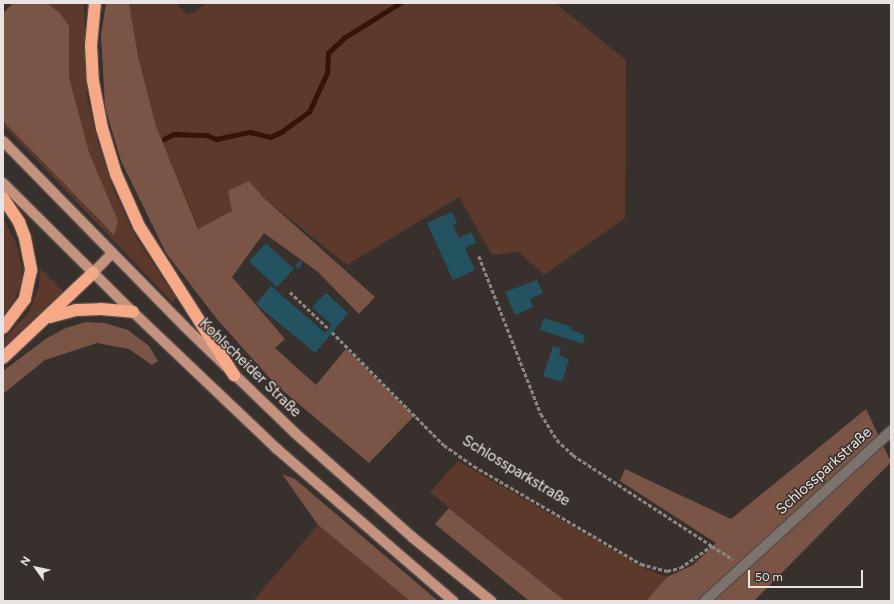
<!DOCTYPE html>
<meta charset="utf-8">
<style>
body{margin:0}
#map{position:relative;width:894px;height:604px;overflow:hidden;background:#38302c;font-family:Figtree,sans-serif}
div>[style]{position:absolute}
.green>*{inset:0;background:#5c392a}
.forest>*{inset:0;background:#7a5444}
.stream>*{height:4.5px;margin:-2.25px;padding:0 2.25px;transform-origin:2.25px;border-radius:2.25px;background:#331405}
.building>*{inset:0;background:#235360;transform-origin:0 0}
.path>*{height:2.5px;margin-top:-1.25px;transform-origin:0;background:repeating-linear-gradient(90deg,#8d8683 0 4px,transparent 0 6px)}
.roads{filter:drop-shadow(1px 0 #544d4a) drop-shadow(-1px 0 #544d4a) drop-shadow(0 1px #544d4a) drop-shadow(0 -1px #544d4a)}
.secondary>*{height:10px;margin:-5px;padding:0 5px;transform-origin:5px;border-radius:5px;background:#7c736f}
.primary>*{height:10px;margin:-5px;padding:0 5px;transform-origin:5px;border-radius:5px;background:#c5937d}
.highway>*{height:12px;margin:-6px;padding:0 6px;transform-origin:6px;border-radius:6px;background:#f5a987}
span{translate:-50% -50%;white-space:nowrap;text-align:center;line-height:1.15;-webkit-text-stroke:3px #38302c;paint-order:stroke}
.street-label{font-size:15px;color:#e9e4e2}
.frame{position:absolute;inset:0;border:4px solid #e9e4e2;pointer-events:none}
.north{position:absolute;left:16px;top:548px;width:40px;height:40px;-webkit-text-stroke:3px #38302c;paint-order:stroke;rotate:303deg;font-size:11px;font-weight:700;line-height:16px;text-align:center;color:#e9e4e2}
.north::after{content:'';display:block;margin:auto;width:14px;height:18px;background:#e9e4e2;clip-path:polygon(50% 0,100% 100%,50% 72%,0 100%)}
.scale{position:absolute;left:748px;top:570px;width:115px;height:18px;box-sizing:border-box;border:2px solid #e9e4e2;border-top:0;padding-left:5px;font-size:12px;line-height:14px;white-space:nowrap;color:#e9e4e2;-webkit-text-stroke:3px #38302c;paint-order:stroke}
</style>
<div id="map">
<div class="green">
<i style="clip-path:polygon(47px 3px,84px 3px,87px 97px,98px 143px,114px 191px,136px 238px,176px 298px,172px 302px,3px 125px,3px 121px,114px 234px,118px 221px,89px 152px,69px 77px,69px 26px,60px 13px)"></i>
<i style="clip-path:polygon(129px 3px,176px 3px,186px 14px,193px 13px,206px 3px,555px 3px,626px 60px,625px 218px,544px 275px,519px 252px,492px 255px,459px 197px,347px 265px,263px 197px,249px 181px,232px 211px,199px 229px,156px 126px,138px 56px)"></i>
<i style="clip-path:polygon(3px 218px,16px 243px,22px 268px,21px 283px,15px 299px,3px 316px)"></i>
<i style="clip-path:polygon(40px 268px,63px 291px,3px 348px,3px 340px,29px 312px,39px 287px)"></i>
<i style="clip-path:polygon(458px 461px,646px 569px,667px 577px,646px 601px,565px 601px,430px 492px)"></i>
<i style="clip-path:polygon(318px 525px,410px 601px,253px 601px)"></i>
</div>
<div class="forest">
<i style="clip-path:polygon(13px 3px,47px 3px,60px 13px,69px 26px,69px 77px,89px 152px,118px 221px,114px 235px,3px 121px,3px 13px)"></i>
<i style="clip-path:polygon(106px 3px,129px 3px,138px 56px,156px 126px,198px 229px,232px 211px,228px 191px,249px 181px,263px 197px,375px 297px,359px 314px,318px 272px,264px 233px,232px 277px,285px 339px,275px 348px,316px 385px,346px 349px,414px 416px,369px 463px,275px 384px,217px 319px,166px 253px,121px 161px,105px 107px,101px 35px)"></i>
<i style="clip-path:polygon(86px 322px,105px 323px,128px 330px,149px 346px,158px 361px,152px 365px,129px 349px,97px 343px,45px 360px,3px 394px,3px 371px,47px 338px,66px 328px)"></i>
<i style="clip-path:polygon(866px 409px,891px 462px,754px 601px,646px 601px,667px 577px,693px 565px,716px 543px,620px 481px,625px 469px,731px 519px)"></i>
<i style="clip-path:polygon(282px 474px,295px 479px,438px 601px,410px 601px,318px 525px)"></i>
<i style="clip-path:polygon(449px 508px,565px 601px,529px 601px,435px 524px)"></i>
</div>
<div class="stream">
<i style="left:164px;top:139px;width:11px;rotate:-27deg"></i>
<i style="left:174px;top:134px;width:33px;rotate:2deg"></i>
<i style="left:207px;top:135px;width:10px;rotate:24deg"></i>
<i style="left:216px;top:139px;width:35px;rotate:-12deg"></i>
<i style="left:250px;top:132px;width:21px;rotate:14deg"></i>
<i style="left:270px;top:137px;width:12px;rotate:-24deg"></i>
<i style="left:281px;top:132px;width:34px;rotate:-36deg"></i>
<i style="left:309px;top:112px;width:43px;rotate:-65.2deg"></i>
<i style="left:327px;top:73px;width:20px;rotate:-87deg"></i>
<i style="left:328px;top:53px;width:22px;rotate:-43deg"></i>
<i style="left:344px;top:38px;width:66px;rotate:-32deg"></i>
</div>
<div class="building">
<i style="clip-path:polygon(452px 212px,457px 223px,453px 225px,459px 238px,471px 232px,476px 243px,465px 248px,475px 270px,453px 280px,427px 223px)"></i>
<i style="left:266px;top:243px;width:38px;height:25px;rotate:43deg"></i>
<i style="left:300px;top:261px;width:4px;height:7px;rotate:45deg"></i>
<i style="clip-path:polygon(537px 280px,543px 293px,530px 299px,533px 307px,515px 315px,505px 292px)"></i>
<i style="clip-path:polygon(271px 286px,325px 333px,332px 325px,312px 307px,326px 293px,348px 313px,315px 353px,256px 304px)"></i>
<i style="clip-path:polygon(544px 318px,572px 327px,571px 330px,585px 335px,583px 344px,540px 330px)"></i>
<i style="clip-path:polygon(553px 346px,561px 348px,559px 355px,569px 359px,562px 382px,543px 376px)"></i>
</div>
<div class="path">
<i style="left:479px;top:256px;width:170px;rotate:68.6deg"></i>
<i style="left:541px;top:414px;width:31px;rotate:58deg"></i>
<i style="left:557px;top:440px;width:22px;rotate:43deg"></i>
<i style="left:573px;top:455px;width:166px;rotate:33.2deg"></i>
<i style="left:290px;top:292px;width:52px;rotate:43.5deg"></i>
<i style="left:332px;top:332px;width:159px;rotate:45.3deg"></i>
<i style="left:444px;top:445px;width:37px;rotate:35deg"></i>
<i style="left:474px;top:466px;width:194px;rotate:30.4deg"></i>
<i style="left:641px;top:564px;width:27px;rotate:15deg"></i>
<i style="left:667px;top:571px;width:13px;rotate:-13deg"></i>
<i style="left:680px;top:568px;width:39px;rotate:-35deg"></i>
<i style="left:712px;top:546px;width:25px;rotate:32deg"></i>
</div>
<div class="roads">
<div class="secondary">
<i style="left:705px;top:601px;width:252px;rotate:-42.4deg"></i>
</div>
<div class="primary">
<i style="left:3px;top:141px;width:260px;rotate:45.6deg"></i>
<i style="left:185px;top:327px;width:153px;rotate:43.9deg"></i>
<i style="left:295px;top:433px;width:157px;rotate:41.6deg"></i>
<i style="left:412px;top:537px;width:102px;rotate:39deg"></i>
<i style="left:3px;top:183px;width:183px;rotate:44.8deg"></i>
<i style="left:133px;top:312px;width:199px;rotate:43.6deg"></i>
<i style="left:277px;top:449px;width:233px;rotate:40.8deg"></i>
<i style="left:93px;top:273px;width:28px;rotate:-46deg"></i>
</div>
<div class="highway">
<i style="left:95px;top:3px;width:42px;rotate:95.4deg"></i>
<i style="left:91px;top:45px;width:36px;rotate:87deg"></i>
<i style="left:93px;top:81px;width:48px;rotate:79.2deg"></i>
<i style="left:102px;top:128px;width:48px;rotate:73.1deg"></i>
<i style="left:116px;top:174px;width:57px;rotate:66.1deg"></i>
<i style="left:139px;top:226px;width:177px;rotate:57.5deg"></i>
<i style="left:3px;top:198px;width:29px;rotate:56deg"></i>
<i style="left:19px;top:222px;width:17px;rotate:69deg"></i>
<i style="left:25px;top:238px;width:33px;rotate:79deg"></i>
<i style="left:31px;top:270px;width:30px;rotate:102deg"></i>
<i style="left:25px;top:299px;width:36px;rotate:127deg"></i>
<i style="left:50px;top:317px;width:27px;rotate:-15deg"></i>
<i style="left:76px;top:310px;width:25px;rotate:-2deg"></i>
<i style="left:101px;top:309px;width:32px;rotate:5deg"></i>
<i style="left:3px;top:358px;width:124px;rotate:-43.4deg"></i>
</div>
</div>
<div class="street-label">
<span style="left:250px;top:368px;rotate:44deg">Kohlscheider Straße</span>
<span style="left:516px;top:471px;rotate:31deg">Schlossparkstraße</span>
<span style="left:824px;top:471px;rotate:-42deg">Schlossparkstraße</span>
</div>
<div class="frame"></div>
<div class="north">N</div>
<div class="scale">50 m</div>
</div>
